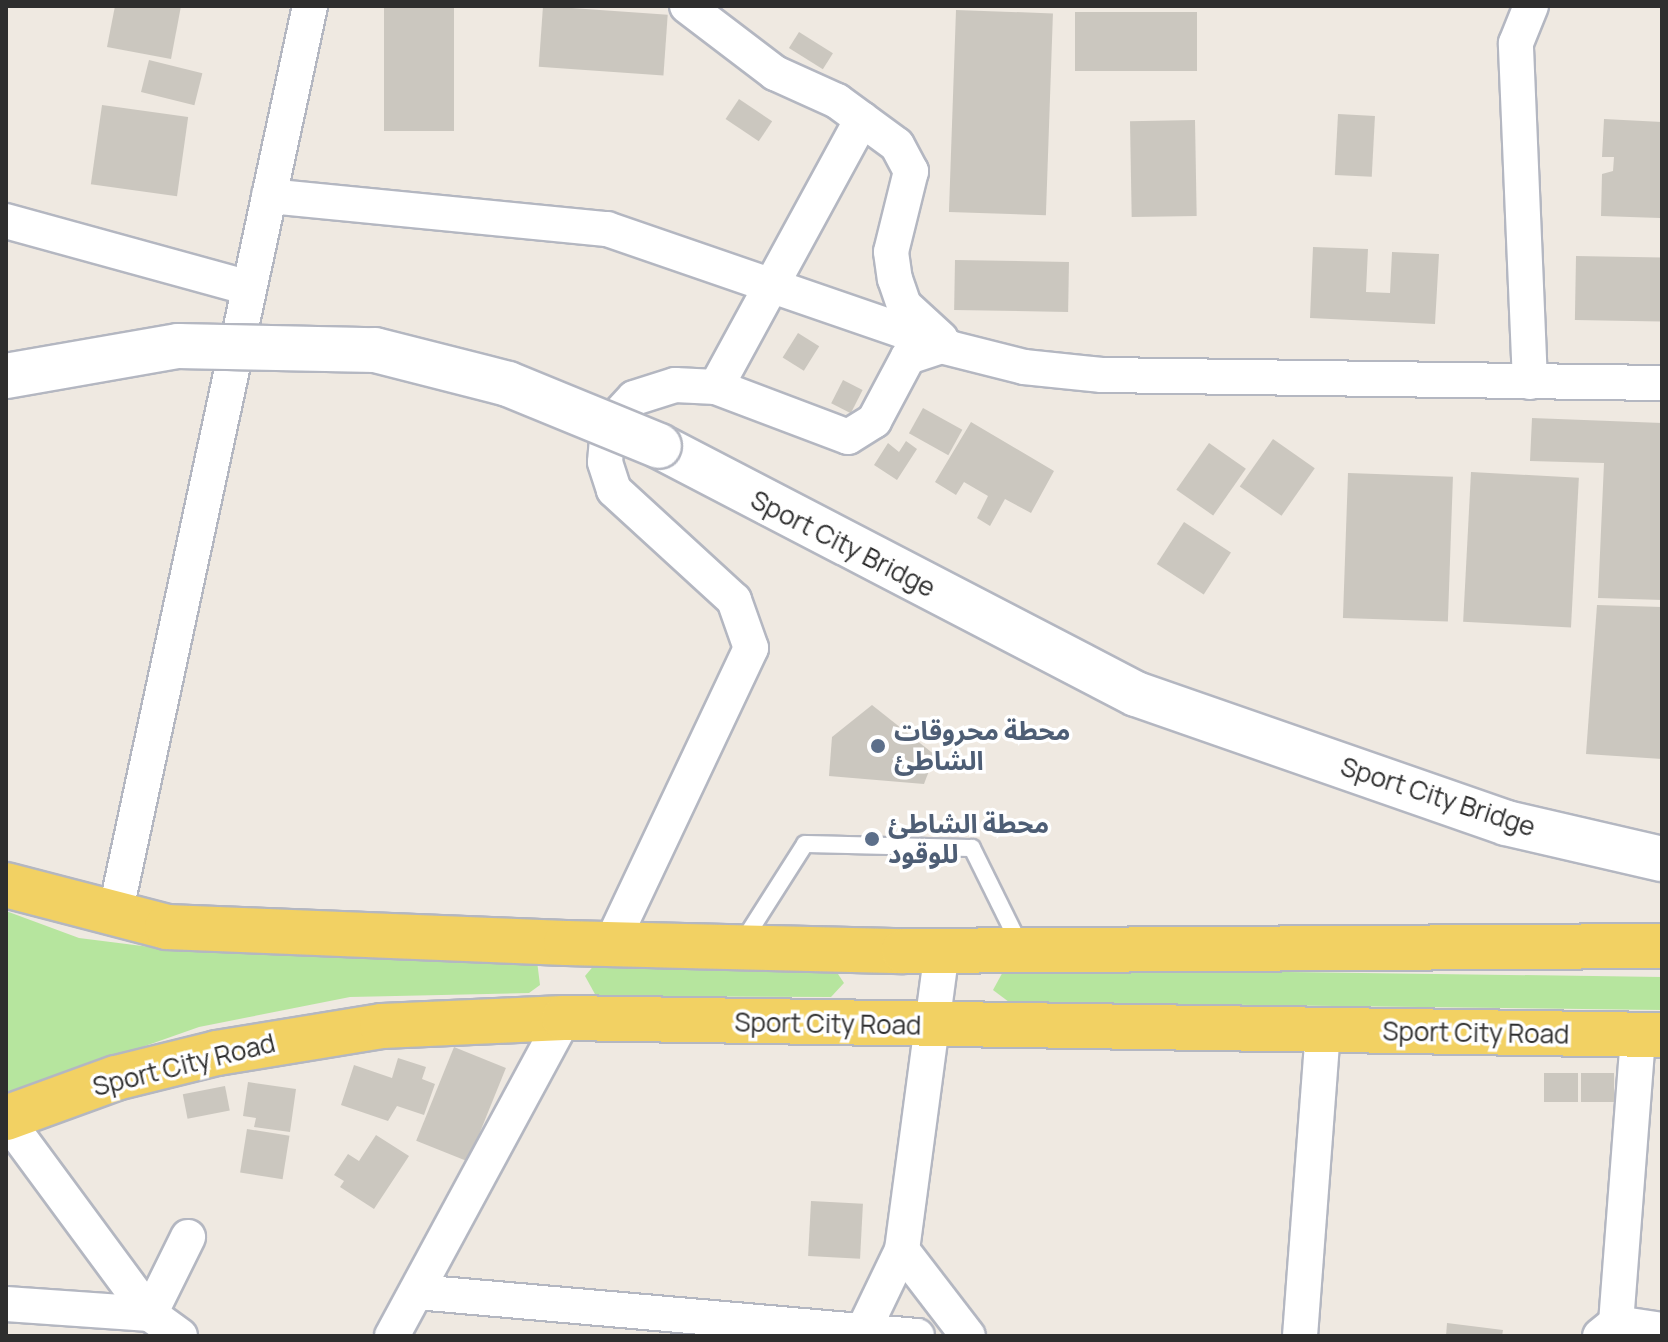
<!DOCTYPE html>
<meta charset="utf-8">
<style>
body{margin:0}
#map{position:relative;width:1668px;height:1342px;overflow:hidden;background:#efe9e1;font-family:Manrope,"Noto Sans Arabic",sans-serif}
div>[style]{position:absolute}
.green>*{inset:0;background:#b6e59e}
.building>*{inset:0;background:#cbc7bf;transform-origin:0 0}
.roads{filter:drop-shadow(2px 0 #b4b7c1) drop-shadow(-2px 0 #b4b7c1) drop-shadow(0 2px #b4b7c1) drop-shadow(0 -2px #b4b7c1)}
.service>*{height:16px;margin:-8px;padding:0 8px;transform-origin:8px;border-radius:8px;background:#fff}
.minor>*{height:34px;margin:-17px;padding:0 17px;transform-origin:17px;border-radius:17px;background:#fff}
.secondary>*{height:44px;margin:-22px;padding:0 22px;transform-origin:22px;border-radius:22px;background:#fff}
.primary>*{height:44px;margin:-22px;padding:0 22px;transform-origin:22px;border-radius:22px;background:#f2d163}
.bridges{filter:drop-shadow(2px 0 #b4b7c1) drop-shadow(-2px 0 #b4b7c1) drop-shadow(0 2px #b4b7c1) drop-shadow(0 -2px #b4b7c1)}
.secondary-bridge>*{height:44px;margin:-22px;padding:0 22px;transform-origin:22px;border-radius:22px;background:#fff}
.dots>*{width:22px;height:22px;translate:-50% -50%;box-sizing:border-box;border:4px solid #fff;border-radius:50%}
span{translate:-50% -50%;white-space:nowrap;text-align:center;line-height:1.15;-webkit-text-stroke:7px #fff;paint-order:stroke}
.street-label{font-size:26px;color:#2e2e2e}
.service-label{font-size:26px;color:#4e5e75;font-weight:700}
.left{translate:0 -50%;text-align:left}
.frame{position:absolute;inset:0;border:8px solid #2e2e2e;pointer-events:none}
</style>
<div id="map">
<div class="green">
<i style="clip-path:polygon(6px 911px,79px 938px,166px 949px,537px 961px,540px 985px,529px 993px,350px 997px,199px 1027px,6px 1095px)"></i>
<i style="clip-path:polygon(596px 963px,834px 968px,844px 983px,831px 997px,596px 996px,585px 976px)"></i>
<i style="clip-path:polygon(1005px 968px,1662px 977px,1662px 1010px,1009px 1002px,993px 990px)"></i>
</div>
<div class="building">
<i style="clip-path:polygon(115px 6px,181px 6px,171px 59px,107px 47px)"></i>
<i style="left:384px;top:6px;width:70px;height:125px"></i>
<i style="left:543px;top:6px;width:125px;height:61px;rotate:4deg"></i>
<i style="left:956px;top:10px;width:97px;height:202px;rotate:2deg"></i>
<i style="left:1075px;top:12px;width:122px;height:59px"></i>
<i style="left:799px;top:32px;width:40px;height:19px;rotate:32deg"></i>
<i style="left:149px;top:60px;width:55px;height:33px;rotate:14deg"></i>
<i style="left:739px;top:99px;width:40px;height:24px;rotate:34deg"></i>
<i style="left:102px;top:105px;width:87px;height:80px;rotate:8deg"></i>
<i style="left:1338px;top:114px;width:37px;height:61px;rotate:3deg"></i>
<i style="clip-path:polygon(1604px 119px,1662px 122px,1660px 218px,1601px 216px,1602px 174px,1613px 171px,1614px 157px,1602px 157px)"></i>
<i style="left:1195px;top:120px;width:96px;height:65px;rotate:89deg"></i>
<i style="clip-path:polygon(1313px 247px,1368px 249px,1366px 292px,1390px 293px,1392px 252px,1439px 254px,1435px 324px,1310px 318px)"></i>
<i style="left:1576px;top:256px;width:86px;height:64px;rotate:1deg"></i>
<i style="left:955px;top:260px;width:114px;height:50px;rotate:1deg"></i>
<i style="left:798px;top:333px;width:25px;height:29px;rotate:32deg"></i>
<i style="left:843px;top:380px;width:22px;height:26px;rotate:27deg"></i>
<i style="left:923px;top:408px;width:45px;height:29px;rotate:29deg"></i>
<i style="clip-path:polygon(1532px 418px,1662px 423px,1662px 600px,1598px 598px,1604px 463px,1530px 461px)"></i>
<i style="clip-path:polygon(971px 422px,1054px 471px,1031px 513px,1005px 499px,990px 526px,977px 518px,988px 496px,964px 482px,956px 495px,935px 482px)"></i>
<i style="left:1273px;top:439px;width:51px;height:58px;rotate:35deg"></i>
<i style="clip-path:polygon(906px 441px,917px 449px,897px 480px,874px 465px,888px 443px,899px 452px)"></i>
<i style="left:1209px;top:443px;width:45px;height:57px;rotate:35deg"></i>
<i style="left:1471px;top:472px;width:108px;height:150px;rotate:3deg"></i>
<i style="left:1348px;top:473px;width:105px;height:145px;rotate:2deg"></i>
<i style="left:1184px;top:522px;width:56px;height:50px;rotate:33deg"></i>
<i style="clip-path:polygon(1597px 605px,1662px 607px,1662px 759px,1586px 754px)"></i>
<i style="clip-path:polygon(872px 705px,935px 755px,924px 784px,829px 776px,832px 737px)"></i>
<i style="left:454px;top:1047px;width:56px;height:101px;rotate:22deg"></i>
<i style="clip-path:polygon(398px 1058px,426px 1067px,422px 1079px,435px 1084px,424px 1115px,397px 1106px,388px 1121px,341px 1105px,354px 1065px,392px 1078px)"></i>
<i style="left:1544px;top:1073px;width:34px;height:29px"></i>
<i style="left:1581px;top:1073px;width:33px;height:29px"></i>
<i style="clip-path:polygon(248px 1082px,296px 1089px,290px 1132px,254px 1127px,256px 1118px,243px 1116px)"></i>
<i style="left:225px;top:1086px;width:25px;height:43px;rotate:79deg"></i>
<i style="left:247px;top:1129px;width:43px;height:44px;rotate:9deg"></i>
<i style="clip-path:polygon(376px 1135px,409px 1156px,374px 1209px,340px 1187px,344px 1181px,334px 1175px,348px 1154px,359px 1161px)"></i>
<i style="left:811px;top:1201px;width:52px;height:55px;rotate:3deg"></i>
<i style="clip-path:polygon(1447px 1323px,1503px 1330px,1502px 1336px,1446px 1336px)"></i>
</div>
<div class="roads">
<div class="service">
<i style="left:742px;top:943px;width:117px;rotate:-57.5deg"></i>
<i style="left:805px;top:844px;width:167px;rotate:1.4deg"></i>
<i style="left:972px;top:848px;width:108px;rotate:63.7deg"></i>
</div>
<div class="minor">
<i style="left:687px;top:6px;width:111px;rotate:37.3deg"></i>
<i style="left:775px;top:73px;width:68px;rotate:24.3deg"></i>
<i style="left:837px;top:101px;width:74px;rotate:36.3deg"></i>
<i style="left:897px;top:145px;width:30px;rotate:62deg"></i>
<i style="left:911px;top:171px;width:83px;rotate:103.9deg"></i>
<i style="left:891px;top:252px;width:27px;rotate:82deg"></i>
<i style="left:895px;top:279px;width:28px;rotate:71deg"></i>
<i style="left:904px;top:305px;width:50px;rotate:42.6deg"></i>
<i style="left:269px;top:196px;width:340px;rotate:5.6deg"></i>
<i style="left:607px;top:229px;width:360px;rotate:19deg"></i>
<i style="left:6px;top:221px;width:252px;rotate:15.4deg"></i>
<i style="left:1530px;top:382px;width:339px;rotate:-92.4deg"></i>
<i style="left:1516px;top:43px;width:40px;rotate:-68deg"></i>
<i style="left:716px;top:387px;width:305px;rotate:-61.4deg"></i>
<i style="left:115px;top:914px;width:929px;rotate:-77.88deg"></i>
<i style="left:613px;top:940px;width:323px;rotate:-64.7deg"></i>
<i style="left:751px;top:648px;width:51px;rotate:-109.5deg"></i>
<i style="left:734px;top:600px;width:163px;rotate:-137.5deg"></i>
<i style="left:614px;top:490px;width:29px;rotate:-108deg"></i>
<i style="left:605px;top:462px;width:36px;rotate:-85deg"></i>
<i style="left:608px;top:426px;width:38px;rotate:-47deg"></i>
<i style="left:634px;top:398px;width:43px;rotate:-17.6deg"></i>
<i style="left:675px;top:385px;width:41px;rotate:2.8deg"></i>
<i style="left:716px;top:387px;width:141px;rotate:20.7deg"></i>
<i style="left:848px;top:437px;width:31px;rotate:-32deg"></i>
<i style="left:874px;top:421px;width:72px;rotate:-62deg"></i>
<i style="left:908px;top:357px;width:35px;rotate:-18deg"></i>
<i style="left:941px;top:346px;width:86px;rotate:14.2deg"></i>
<i style="left:1024px;top:367px;width:78px;rotate:5.9deg"></i>
<i style="left:1102px;top:375px;width:560px;rotate:0.82deg"></i>
<i style="left:6px;top:1119px;width:242px;rotate:53.6deg"></i>
<i style="left:150px;top:1314px;width:37px;rotate:36deg"></i>
<i style="left:902px;top:1250px;width:108px;rotate:52.5deg"></i>
<i style="left:417px;top:1292px;width:502px;rotate:5.03deg"></i>
<i style="left:6px;top:1304px;width:144px;rotate:4deg"></i>
<i style="left:150px;top:1314px;width:86px;rotate:-63.7deg"></i>
<i style="left:863px;top:1331px;width:90px;rotate:-64.3deg"></i>
<i style="left:902px;top:1250px;width:302px;rotate:-82.4deg"></i>
<i style="left:392px;top:1336px;width:362px;rotate:-61.6deg"></i>
<i style="left:1300px;top:1336px;width:306px;rotate:-85.7deg"></i>
<i style="left:1600px;top:1336px;width:21px;rotate:-39deg"></i>
<i style="left:1616px;top:1323px;width:47px;rotate:8.7deg"></i>
<i style="left:1615px;top:1336px;width:302px;rotate:-85.6deg"></i>
</div>
<div class="secondary">
<i style="left:659px;top:446px;width:538px;rotate:27.47deg"></i>
<i style="left:1136px;top:694px;width:392px;rotate:19.2deg"></i>
<i style="left:1506px;top:823px;width:160px;rotate:13deg"></i>
</div>
<div class="primary">
<i style="left:6px;top:885px;width:166px;rotate:14.6deg"></i>
<i style="left:167px;top:927px;width:399px;rotate:2.3deg"></i>
<i style="left:566px;top:943px;width:338px;rotate:1.4deg"></i>
<i style="left:904px;top:951px;width:758px;rotate:-0.38deg"></i>
<i style="left:6px;top:1118px;width:117px;rotate:-20deg"></i>
<i style="left:116px;top:1078px;width:104px;rotate:-13.9deg"></i>
<i style="left:217px;top:1053px;width:167px;rotate:-9.3deg"></i>
<i style="left:382px;top:1026px;width:182px;rotate:-2.5deg"></i>
<i style="left:564px;top:1018px;width:1098px;rotate:0.89deg"></i>
</div>
</div>
<div class="bridges">
<div class="secondary-bridge">
<i style="left:6px;top:376px;width:175px;rotate:-9.9deg"></i>
<i style="left:178px;top:346px;width:197px;rotate:1.2deg"></i>
<i style="left:375px;top:350px;width:137px;rotate:14.3deg"></i>
<i style="left:508px;top:384px;width:163px;rotate:22.3deg"></i>
</div>
</div>
<div class="dots">
<i style="left:878px;top:746px;background:#5c6f8a"></i>
<i style="left:872px;top:839px;background:#5c6f8a"></i>
</div>
<div class="street-label">
<span style="left:843px;top:544px;rotate:27deg">Sport City Bridge</span>
<span style="left:1438px;top:797px;rotate:18deg">Sport City Bridge</span>
<span style="left:828px;top:1024px;rotate:1deg">Sport City Road</span>
<span style="left:1476px;top:1033px;rotate:1deg">Sport City Road</span>
<span style="left:184px;top:1065px;rotate:-14deg">Sport City Road</span>
</div>
<div class="service-label">
<span class="left" style="left:894px;top:746px">محطة محروقات<br>الشاطئ</span>
<span class="left" style="left:888px;top:839px">محطة الشاطئ<br>للوقود</span>
</div>
<div class="frame"></div>
</div>
